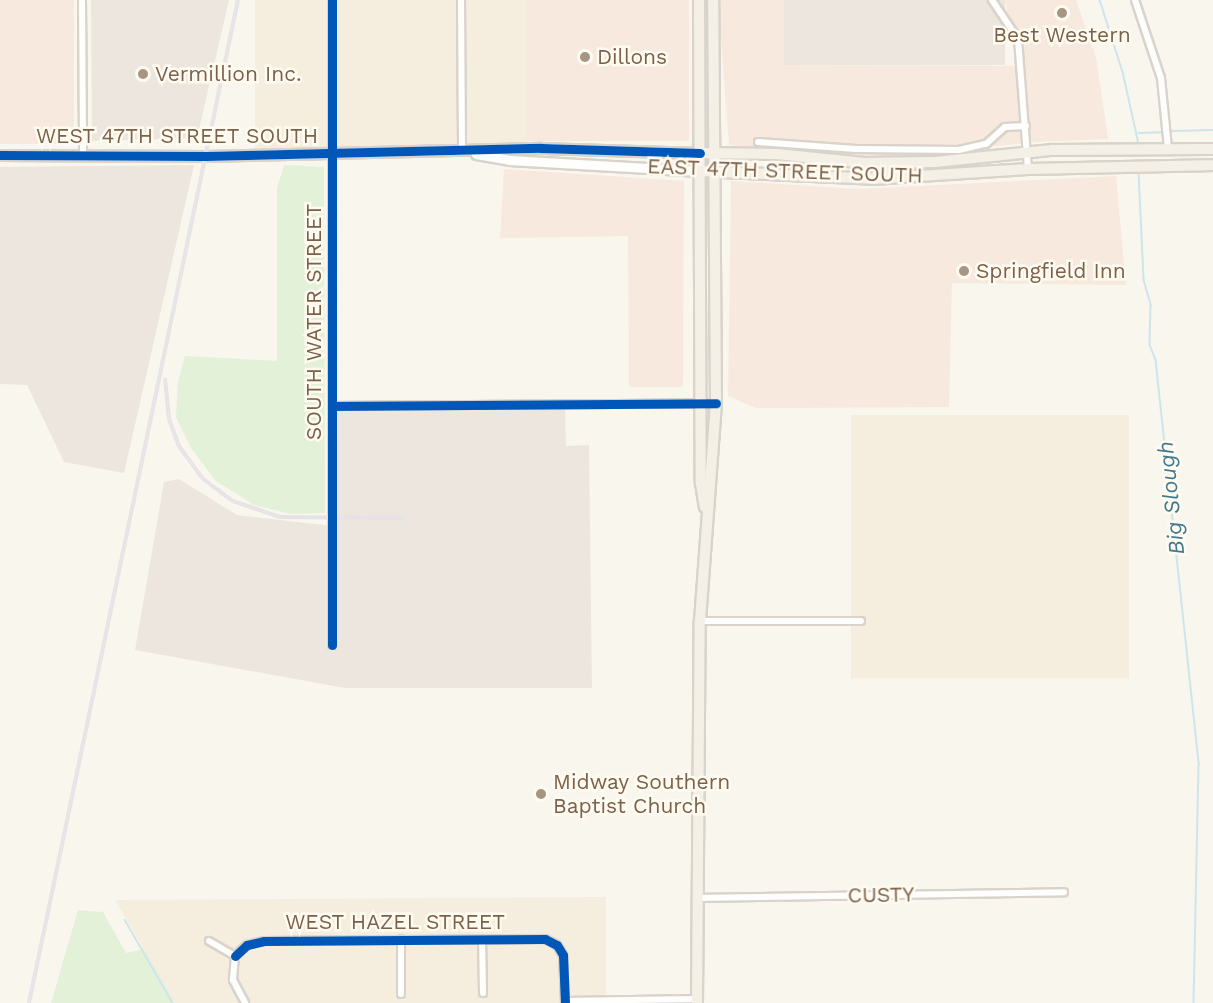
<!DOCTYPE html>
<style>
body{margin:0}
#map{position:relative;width:1213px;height:1003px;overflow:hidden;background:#f9f6ee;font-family:"Work Sans",sans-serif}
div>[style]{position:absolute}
.residential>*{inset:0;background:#f5edde;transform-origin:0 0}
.commercial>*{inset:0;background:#f7e9de;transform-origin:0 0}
.industrial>*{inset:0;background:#ede6de;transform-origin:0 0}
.green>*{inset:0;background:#e3f1d8}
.stream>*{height:1.5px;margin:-0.75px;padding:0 0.75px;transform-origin:0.75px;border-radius:0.75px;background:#cee5eb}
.roads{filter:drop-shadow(2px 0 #d9d3cc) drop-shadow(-2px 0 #d9d3cc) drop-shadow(0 2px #d9d3cc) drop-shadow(0 -2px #d9d3cc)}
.street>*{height:6px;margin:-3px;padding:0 3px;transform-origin:3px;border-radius:3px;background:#fefefc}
.secondary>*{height:9px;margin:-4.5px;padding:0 4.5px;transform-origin:4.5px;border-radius:4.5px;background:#fefefc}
.primary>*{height:10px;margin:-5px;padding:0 5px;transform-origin:5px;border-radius:5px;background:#f4f0e6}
.rail>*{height:4px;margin-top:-2px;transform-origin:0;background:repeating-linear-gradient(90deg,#fffbf1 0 4.5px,#e6e3e6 0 9px);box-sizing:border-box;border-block:2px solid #e6e3e6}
.cycleway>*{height:9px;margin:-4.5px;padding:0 4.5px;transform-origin:4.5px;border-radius:4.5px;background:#0057b8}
.dots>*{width:16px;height:16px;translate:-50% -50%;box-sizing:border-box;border:3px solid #fffbf1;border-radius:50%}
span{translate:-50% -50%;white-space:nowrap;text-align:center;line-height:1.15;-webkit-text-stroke:5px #fffbf1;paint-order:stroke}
.poi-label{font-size:21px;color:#7b614a}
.left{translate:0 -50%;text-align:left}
.street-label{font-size:21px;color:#7b614a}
.water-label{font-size:22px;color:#417a90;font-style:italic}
</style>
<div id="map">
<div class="residential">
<i style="left:255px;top:0;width:271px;height:148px"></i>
<i style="left:851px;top:415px;width:278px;height:263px"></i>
<i style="clip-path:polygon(606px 897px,606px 1003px,175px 1003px,115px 900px)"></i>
</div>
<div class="commercial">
<i style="left:0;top:0;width:74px;height:144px"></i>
<i style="left:526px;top:0;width:163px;height:141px"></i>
<i style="clip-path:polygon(718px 0,784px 0,787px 65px,1018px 66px,1005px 0,1076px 0,1096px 57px,1108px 139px,1035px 142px,895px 156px,833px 155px,729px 145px)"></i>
<i style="clip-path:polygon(504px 169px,684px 181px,683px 387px,629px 387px,628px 236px,500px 238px)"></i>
<i style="clip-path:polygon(1116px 176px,1126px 285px,952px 283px,949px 407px,756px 408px,728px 396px,731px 181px,860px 189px)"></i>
</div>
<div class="industrial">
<i style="clip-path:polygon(91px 0,229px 0,197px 138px,92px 141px)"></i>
<i style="left:784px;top:0;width:221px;height:65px"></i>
<i style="clip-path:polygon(194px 165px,124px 473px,64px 462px,27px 385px,0 384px,0 167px)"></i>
<i style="clip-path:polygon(565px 405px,566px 446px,589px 445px,592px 688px,345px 688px,135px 650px,164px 482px,179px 479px,237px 515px,332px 526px,332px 406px)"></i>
</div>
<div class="green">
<i style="clip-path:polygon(284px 165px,324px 167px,325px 513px,291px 514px,254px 505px,216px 481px,191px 448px,176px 417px,178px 381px,185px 356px,277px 361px,277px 188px)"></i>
<i style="clip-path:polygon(78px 910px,103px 912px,126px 953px,144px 949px,175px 1003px,51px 1003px)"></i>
</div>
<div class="stream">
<i style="left:1100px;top:0;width:76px;rotate:72.3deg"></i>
<i style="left:1123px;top:72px;width:74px;rotate:77.5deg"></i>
<i style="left:1172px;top:131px;width:41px;rotate:-1.4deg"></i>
<i style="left:1139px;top:133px;width:23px;rotate:-2deg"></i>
<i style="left:1139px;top:172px;width:108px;rotate:87.3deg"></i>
<i style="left:1144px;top:280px;width:26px;rotate:74deg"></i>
<i style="left:1151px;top:305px;width:40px;rotate:91.4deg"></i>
<i style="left:1150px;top:345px;width:16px;rotate:68deg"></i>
<i style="left:1156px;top:360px;width:407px;rotate:83.9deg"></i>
<i style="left:1199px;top:765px;width:238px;rotate:91.2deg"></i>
<i style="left:125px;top:920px;width:96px;rotate:60deg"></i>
</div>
<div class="roads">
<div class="street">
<i style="left:82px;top:0;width:154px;rotate:89.6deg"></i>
<i style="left:332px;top:0;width:645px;rotate:90deg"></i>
<i style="left:461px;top:0;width:151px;rotate:89.6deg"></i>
<i style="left:992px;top:0;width:47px;rotate:56.3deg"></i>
<i style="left:1018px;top:39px;width:130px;rotate:85.6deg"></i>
<i style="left:1135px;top:0;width:82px;rotate:71.6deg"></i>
<i style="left:1161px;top:78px;width:70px;rotate:84.3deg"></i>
<i style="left:758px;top:142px;width:98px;rotate:4.1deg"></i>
<i style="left:856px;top:149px;width:103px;rotate:0.6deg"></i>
<i style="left:959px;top:150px;width:28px;rotate:-13deg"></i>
<i style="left:986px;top:144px;width:25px;rotate:-42deg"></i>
<i style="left:1005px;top:127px;width:21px;rotate:-3deg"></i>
<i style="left:332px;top:406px;width:384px;rotate:-0.4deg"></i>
<i style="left:700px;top:621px;width:161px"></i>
<i style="left:698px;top:898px;width:366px;rotate:-0.9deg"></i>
<i style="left:401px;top:939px;width:55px;rotate:90deg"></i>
<i style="left:482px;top:939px;width:54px;rotate:88.9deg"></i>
<i style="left:209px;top:941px;width:30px;rotate:30deg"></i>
<i style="left:235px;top:956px;width:16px;rotate:-43deg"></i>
<i style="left:247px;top:945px;width:17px;rotate:-13deg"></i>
<i style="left:264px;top:941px;width:281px;rotate:-0.4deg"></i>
<i style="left:545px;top:939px;width:13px;rotate:27deg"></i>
<i style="left:557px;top:945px;width:12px;rotate:59deg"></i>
<i style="left:563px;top:955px;width:48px;rotate:87.6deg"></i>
<i style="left:235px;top:956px;width:24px;rotate:95deg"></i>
<i style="left:233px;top:980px;width:26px;rotate:62deg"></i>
<i style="left:565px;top:1001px;width:132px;rotate:-0.9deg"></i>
</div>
<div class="secondary">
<i style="left:476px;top:154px;width:34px;rotate:10deg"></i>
<i style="left:509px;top:160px;width:191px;rotate:3.3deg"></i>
<i style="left:0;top:155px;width:206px;rotate:0.3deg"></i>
<i style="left:206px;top:156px;width:335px;rotate:-1.4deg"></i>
<i style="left:541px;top:148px;width:159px;rotate:1.8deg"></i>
</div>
<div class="primary">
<i style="left:699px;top:0;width:483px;rotate:89.8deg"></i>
<i style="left:701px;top:483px;width:24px;rotate:81deg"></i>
<i style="left:700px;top:153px;width:77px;rotate:0.7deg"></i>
<i style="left:777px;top:154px;width:88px;rotate:5.8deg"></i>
<i style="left:865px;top:163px;width:70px;rotate:-0.8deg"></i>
<i style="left:935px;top:162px;width:118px;rotate:-5.9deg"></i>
<i style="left:1052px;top:150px;width:161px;rotate:-0.4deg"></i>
<i style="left:700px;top:171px;width:173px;rotate:2.6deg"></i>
<i style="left:873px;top:179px;width:155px;rotate:-3.7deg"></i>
<i style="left:1028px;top:169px;width:185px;rotate:-1.2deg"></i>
<i style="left:873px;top:179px;width:11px;rotate:-45deg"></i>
<i style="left:881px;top:171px;width:24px;rotate:-2deg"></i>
<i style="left:697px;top:1003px;width:382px;rotate:-89.6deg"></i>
<i style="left:700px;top:621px;width:219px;rotate:-85.8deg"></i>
<i style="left:716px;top:403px;width:403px;rotate:-90.4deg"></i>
</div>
</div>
<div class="rail">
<i style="left:165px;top:378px;width:41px;rotate:84.4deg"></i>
<i style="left:169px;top:419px;width:29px;rotate:70deg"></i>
<i style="left:179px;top:446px;width:39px;rotate:54deg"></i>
<i style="left:202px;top:478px;width:39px;rotate:37deg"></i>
<i style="left:233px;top:501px;width:50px;rotate:18.8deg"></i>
<i style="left:280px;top:517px;width:125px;rotate:0.5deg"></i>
<i style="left:29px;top:1003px;width:1025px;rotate:-78.23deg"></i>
</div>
<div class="cycleway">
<i style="left:332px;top:0;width:645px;rotate:90deg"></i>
<i style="left:0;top:155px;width:206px;rotate:0.3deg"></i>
<i style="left:206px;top:156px;width:335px;rotate:-1.4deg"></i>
<i style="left:541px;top:148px;width:159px;rotate:1.8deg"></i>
<i style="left:332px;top:406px;width:384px;rotate:-0.4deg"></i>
<i style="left:235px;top:956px;width:16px;rotate:-43deg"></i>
<i style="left:247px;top:945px;width:17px;rotate:-13deg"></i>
<i style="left:264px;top:941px;width:281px;rotate:-0.4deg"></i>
<i style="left:545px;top:939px;width:13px;rotate:27deg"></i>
<i style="left:557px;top:945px;width:12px;rotate:59deg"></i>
<i style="left:563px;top:955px;width:48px;rotate:87.6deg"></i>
</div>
<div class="dots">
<i style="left:1062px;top:13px;background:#a79583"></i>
<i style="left:585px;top:57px;background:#a79583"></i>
<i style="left:143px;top:74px;background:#a79583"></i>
<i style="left:964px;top:271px;background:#a79583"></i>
<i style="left:541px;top:794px;background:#a79583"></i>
</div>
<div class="poi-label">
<span style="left:1062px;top:35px">Best Western</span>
<span class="left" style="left:597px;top:57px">Dillons</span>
<span class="left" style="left:155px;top:74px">Vermillion Inc.</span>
<span class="left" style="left:976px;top:271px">Springfield Inn</span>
<span class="left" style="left:553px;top:794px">Midway Southern<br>Baptist Church</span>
</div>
<div class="street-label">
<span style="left:177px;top:136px">WEST 47TH STREET SOUTH</span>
<span style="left:785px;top:171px;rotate:2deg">EAST 47TH STREET SOUTH</span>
<span style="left:314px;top:322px;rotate:-90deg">SOUTH WATER STREET</span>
<span style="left:881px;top:895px;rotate:-1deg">CUSTY</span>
<span style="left:395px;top:922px">WEST HAZEL STREET</span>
</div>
<div class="water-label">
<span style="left:1171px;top:498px;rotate:-96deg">Big Slough</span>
</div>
</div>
